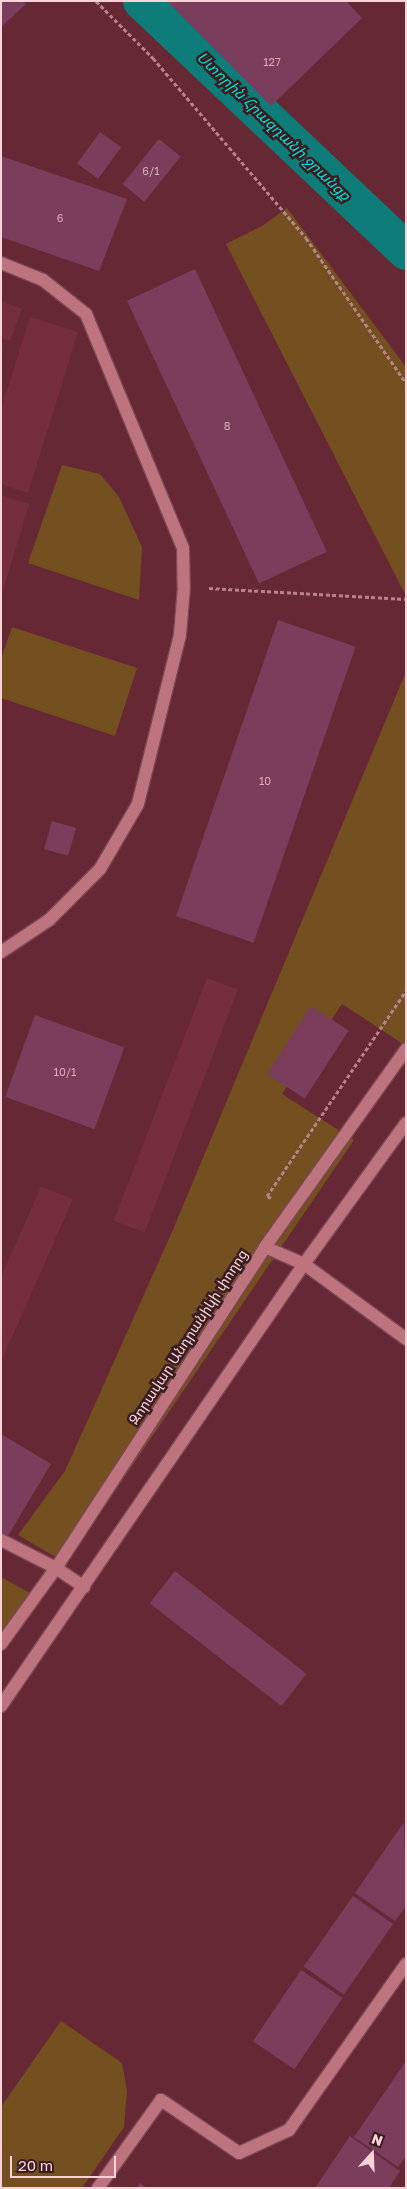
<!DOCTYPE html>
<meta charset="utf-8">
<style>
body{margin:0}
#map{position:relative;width:407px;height:2189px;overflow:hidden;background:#672835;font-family:"Golos Text","Noto Sans Armenian",sans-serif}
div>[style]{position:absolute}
.built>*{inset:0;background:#762e3d;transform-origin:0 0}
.green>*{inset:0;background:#744f20}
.canal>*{height:38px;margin:-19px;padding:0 19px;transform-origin:19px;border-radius:19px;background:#0e7c78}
.building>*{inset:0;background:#7a3e5c;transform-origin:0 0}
.path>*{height:3px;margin-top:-1.5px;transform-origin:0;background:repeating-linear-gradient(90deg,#b6838c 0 4px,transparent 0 6.5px)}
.roads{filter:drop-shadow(1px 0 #7e4754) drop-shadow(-1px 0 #7e4754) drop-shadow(0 1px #7e4754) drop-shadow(0 -1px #7e4754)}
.lane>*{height:12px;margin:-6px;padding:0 6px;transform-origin:6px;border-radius:6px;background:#bd747f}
.secondary>*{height:12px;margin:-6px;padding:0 6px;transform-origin:6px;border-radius:6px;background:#bd747f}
span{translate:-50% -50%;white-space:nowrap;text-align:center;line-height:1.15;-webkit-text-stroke:5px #3a1d21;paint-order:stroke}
.number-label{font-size:11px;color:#dbadb8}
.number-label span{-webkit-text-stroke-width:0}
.street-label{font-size:14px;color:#fbd2d7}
.water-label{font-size:15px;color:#00e0d8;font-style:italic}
.frame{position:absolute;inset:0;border:2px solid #fbd2d7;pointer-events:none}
.north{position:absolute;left:347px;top:2129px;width:50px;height:50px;-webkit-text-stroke:4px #3a1d21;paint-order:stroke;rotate:20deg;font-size:14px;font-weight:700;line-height:20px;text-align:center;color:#fbd2d7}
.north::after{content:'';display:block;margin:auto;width:18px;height:22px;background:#fbd2d7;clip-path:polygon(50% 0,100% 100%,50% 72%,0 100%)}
.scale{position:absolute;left:10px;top:2156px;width:106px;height:22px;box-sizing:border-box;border:2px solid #fbd2d7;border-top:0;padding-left:6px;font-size:15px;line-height:18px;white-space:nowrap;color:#fbd2d7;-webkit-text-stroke:4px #3a1d21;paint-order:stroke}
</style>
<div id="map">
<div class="built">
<i style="clip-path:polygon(1px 301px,22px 309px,10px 341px,1px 338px)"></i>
<i style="clip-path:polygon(30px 317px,78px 332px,28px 493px,1px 484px,1px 410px)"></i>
<i style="clip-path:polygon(1px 495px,29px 504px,1px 597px)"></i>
<i style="left:207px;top:978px;width:33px;height:260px;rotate:21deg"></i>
<i style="clip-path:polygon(41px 1187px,73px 1199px,1px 1362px,1px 1277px)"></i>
</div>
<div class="green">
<i style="clip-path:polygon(287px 208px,406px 367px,406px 596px,226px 244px,262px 226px)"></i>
<i style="clip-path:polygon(62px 465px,100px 474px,119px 497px,142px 547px,139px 600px,28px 563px)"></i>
<i style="clip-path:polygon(12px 627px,137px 668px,115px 736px,1px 698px,1px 659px)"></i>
<i style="clip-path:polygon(406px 672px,406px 1046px,342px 1004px,282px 1094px,354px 1140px,66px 1563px,18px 1535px,65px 1471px,172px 1232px)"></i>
<i style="clip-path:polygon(1px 1577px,37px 1597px,1px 1644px)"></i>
<i style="clip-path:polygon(61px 2021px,122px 2063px,127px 2091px,124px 2127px,82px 2188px,1px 2188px,1px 2107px)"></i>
</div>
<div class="canal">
<i style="left:142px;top:1px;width:364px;rotate:43.4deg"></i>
</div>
<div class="building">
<i style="clip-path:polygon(1px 1px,23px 1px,26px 4px,1px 27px)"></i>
<i style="clip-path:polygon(167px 1px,346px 1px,362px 18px,271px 106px)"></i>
<i style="left:100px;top:132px;width:26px;height:39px;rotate:36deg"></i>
<i style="left:159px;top:139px;width:28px;height:58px;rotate:39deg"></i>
<i style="clip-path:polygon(1px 156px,127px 199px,99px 271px,1px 237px)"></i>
<i style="left:195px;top:269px;width:312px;height:75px;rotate:65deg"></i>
<i style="left:278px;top:620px;width:82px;height:313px;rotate:19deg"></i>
<i style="left:52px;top:821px;width:25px;height:29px;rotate:16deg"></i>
<i style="left:311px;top:1006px;width:45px;height:81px;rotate:33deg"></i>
<i style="left:35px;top:1015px;width:95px;height:87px;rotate:20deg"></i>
<i style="clip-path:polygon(1px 1434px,51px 1464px,6px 1539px,1px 1536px)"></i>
<i style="left:175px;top:1571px;width:167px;height:41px;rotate:38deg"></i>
<i style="clip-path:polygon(404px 1822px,406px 1906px,395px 1921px,355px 1893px)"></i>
<i style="left:353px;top:1896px;width:49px;height:86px;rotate:35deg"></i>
<i style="left:301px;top:1970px;width:50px;height:86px;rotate:34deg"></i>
<i style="clip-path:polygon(406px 2061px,406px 2156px,398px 2167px,354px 2137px)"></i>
<i style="clip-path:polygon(350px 2136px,400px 2171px,389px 2188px,315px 2188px)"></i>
<i style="clip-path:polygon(140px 2183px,147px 2188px,137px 2188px)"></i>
</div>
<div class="path">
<i style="left:96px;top:1px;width:81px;rotate:45deg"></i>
<i style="left:153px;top:58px;width:236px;rotate:49.6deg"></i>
<i style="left:306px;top:238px;width:176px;rotate:55.4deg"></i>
<i style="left:209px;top:588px;width:197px;rotate:3.2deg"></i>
<i style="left:271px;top:1198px;width:4px;rotate:-153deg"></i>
<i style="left:267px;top:1196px;width:248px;rotate:-55.9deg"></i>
</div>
<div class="roads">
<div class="lane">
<i style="left:1px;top:263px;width:45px;rotate:22deg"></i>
<i style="left:43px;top:280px;width:55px;rotate:38.3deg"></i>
<i style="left:86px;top:314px;width:253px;rotate:67.5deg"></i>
<i style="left:183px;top:548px;width:39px;rotate:89deg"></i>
<i style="left:184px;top:587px;width:48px;rotate:94.8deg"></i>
<i style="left:180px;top:635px;width:174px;rotate:104deg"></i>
<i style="left:138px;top:804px;width:75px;rotate:120.3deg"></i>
<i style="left:100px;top:869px;width:72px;rotate:135deg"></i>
<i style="left:49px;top:920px;width:58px;rotate:146.3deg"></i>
<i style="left:265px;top:1247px;width:43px;rotate:23.6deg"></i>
<i style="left:304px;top:1264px;width:127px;rotate:36.3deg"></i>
<i style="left:1px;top:1540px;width:62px;rotate:27deg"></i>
<i style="left:98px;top:2188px;width:108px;rotate:-54.4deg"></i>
<i style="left:161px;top:2100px;width:94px;rotate:34.2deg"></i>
<i style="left:239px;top:2153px;width:55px;rotate:-24.7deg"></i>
<i style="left:289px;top:2130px;width:203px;rotate:-54.8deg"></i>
</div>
<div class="secondary">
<i style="left:56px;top:1568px;width:34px;rotate:34deg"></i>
<i style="left:1px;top:1644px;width:94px;rotate:-54.1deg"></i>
<i style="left:56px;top:1568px;width:383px;rotate:-56.9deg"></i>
<i style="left:265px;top:1247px;width:243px;rotate:-54.5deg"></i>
<i style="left:1px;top:1706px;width:536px;rotate:-55.57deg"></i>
<i style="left:304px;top:1264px;width:174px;rotate:-54.1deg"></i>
</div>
</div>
<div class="number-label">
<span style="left:272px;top:62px">127</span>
<span style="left:151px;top:171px">6/1</span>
<span style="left:60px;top:218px">6</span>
<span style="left:227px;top:426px">8</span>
<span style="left:265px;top:781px">10</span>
<span style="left:65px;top:1072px">10/1</span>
</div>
<div class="street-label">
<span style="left:188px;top:1337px;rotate:-57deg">Զորավար Անդրանիկի փողոց</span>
</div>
<div class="water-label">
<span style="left:274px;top:126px;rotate:44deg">Ստորին Հրազդանի ջրանցք</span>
</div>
<div class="frame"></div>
<div class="north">N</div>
<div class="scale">20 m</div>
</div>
